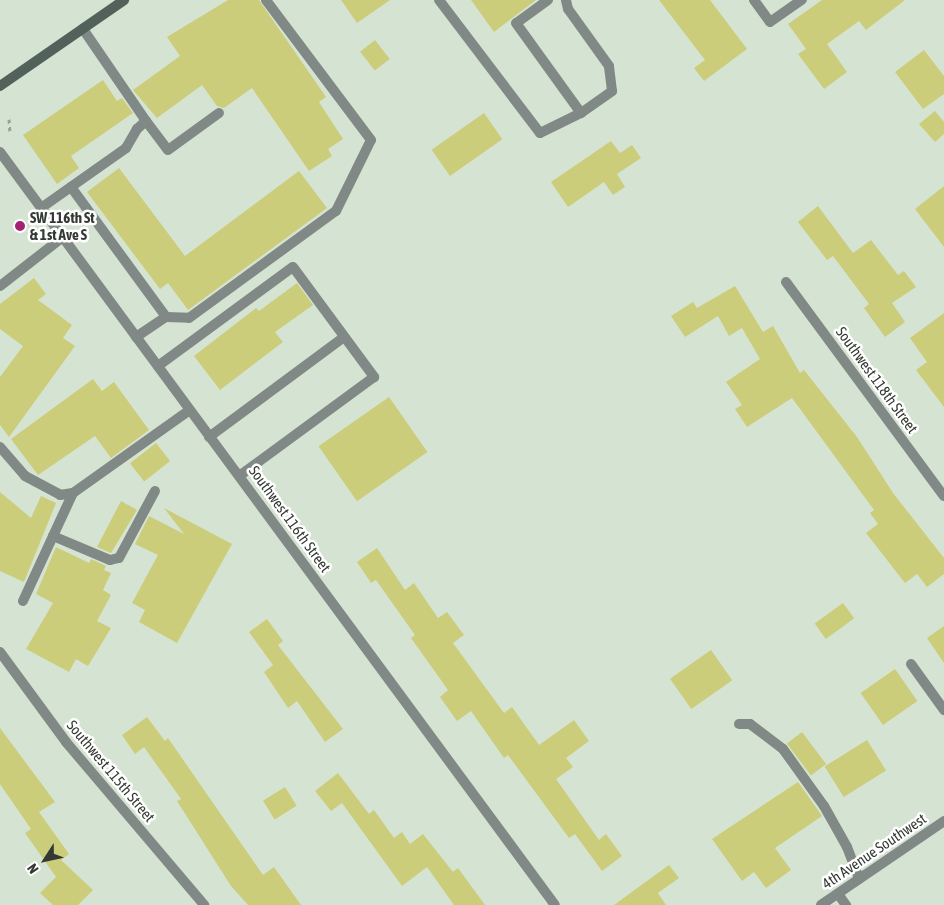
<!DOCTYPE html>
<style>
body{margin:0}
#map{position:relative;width:944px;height:905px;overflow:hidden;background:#d5e3d2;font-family:"Asap Condensed",sans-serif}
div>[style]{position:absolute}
.building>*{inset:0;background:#cccd7b;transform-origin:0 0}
.path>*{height:3px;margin-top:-1.5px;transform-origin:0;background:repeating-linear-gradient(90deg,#97a295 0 4px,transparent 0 8px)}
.service>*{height:10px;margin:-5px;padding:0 5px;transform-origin:5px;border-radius:5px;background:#808985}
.minor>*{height:10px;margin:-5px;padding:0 5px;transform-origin:5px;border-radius:5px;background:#808985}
.tertiary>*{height:10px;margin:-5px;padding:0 5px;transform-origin:5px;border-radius:5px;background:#808985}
.secondary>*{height:10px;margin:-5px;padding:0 5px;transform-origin:5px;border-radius:5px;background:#53615b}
.dots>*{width:14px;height:14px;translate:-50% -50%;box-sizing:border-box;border:2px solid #fff;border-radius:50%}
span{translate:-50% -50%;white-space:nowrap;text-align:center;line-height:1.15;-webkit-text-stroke:5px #fff;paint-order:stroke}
.poi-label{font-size:15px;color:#343a33;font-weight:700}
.left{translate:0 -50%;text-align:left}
.street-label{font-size:15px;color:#343a33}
.north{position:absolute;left:20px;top:835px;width:50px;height:50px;-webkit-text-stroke:4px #fff;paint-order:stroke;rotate:235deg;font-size:14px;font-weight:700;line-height:20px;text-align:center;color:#343a33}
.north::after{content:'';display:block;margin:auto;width:18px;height:22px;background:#343a33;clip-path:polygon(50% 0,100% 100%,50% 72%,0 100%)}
</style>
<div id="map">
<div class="building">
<i style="clip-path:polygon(228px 0,259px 0,326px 97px,319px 102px,343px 139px,328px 149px,332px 156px,309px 171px,252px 88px,224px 108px,217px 106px,202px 85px,157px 118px,133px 90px,180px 56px,167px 37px)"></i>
<i style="clip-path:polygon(341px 0,390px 0,357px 23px)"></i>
<i style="clip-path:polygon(471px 0,536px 0,494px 32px)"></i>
<i style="clip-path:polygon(659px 0,710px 0,747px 49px,704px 81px,694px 68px,705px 60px)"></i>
<i style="clip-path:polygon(822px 0,905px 0,866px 30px,859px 21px,827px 44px,847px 72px,824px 89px,798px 54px,806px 49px,788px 24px)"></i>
<i style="left:375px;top:40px;width:24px;height:19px;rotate:52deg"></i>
<i style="clip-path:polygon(924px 50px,944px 76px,944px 94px,923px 109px,895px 72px)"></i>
<i style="clip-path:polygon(103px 80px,117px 101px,122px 98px,133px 113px,71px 156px,79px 168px,57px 184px,23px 135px)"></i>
<i style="clip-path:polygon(935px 111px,944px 122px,944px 134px,935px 142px,919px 124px)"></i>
<i style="left:484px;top:113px;width:32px;height:64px;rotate:55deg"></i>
<i style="clip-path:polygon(611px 141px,620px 153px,632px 145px,641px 158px,617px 174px,625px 187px,613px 195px,604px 182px,568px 207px,551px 182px)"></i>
<i style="clip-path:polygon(119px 168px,185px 256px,299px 171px,327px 208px,188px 310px,168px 283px,160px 289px,87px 192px)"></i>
<i style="clip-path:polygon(944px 186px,944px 247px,915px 209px)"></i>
<i style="clip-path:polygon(818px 206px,853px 253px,871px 240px,898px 275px,904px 271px,916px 287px,892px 303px,905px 322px,885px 337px,864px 308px,869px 304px,833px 256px,827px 260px,798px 222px)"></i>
<i style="clip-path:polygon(34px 278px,46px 294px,38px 300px,72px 325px,63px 338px,75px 346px,9px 437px,0 425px,0 377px,23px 346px,0 329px,0 304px)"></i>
<i style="clip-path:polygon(297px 283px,313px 305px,275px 332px,283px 342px,220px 390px,194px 356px,256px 308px,259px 311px)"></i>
<i style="clip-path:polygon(735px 286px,763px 332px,773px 326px,800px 373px,804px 370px,857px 437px,893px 493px,944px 558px,944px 574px,927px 587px,917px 574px,905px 583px,866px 533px,878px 524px,870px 513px,874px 510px,792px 398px,747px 427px,735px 409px,742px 405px,726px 382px,760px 359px,742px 328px,729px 336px,718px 316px,685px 337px,671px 316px,693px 302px,697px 308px)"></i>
<i style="clip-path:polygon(944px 313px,944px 407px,916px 370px,927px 362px,910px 338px)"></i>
<i style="clip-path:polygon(93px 379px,102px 391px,114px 382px,149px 430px,111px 458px,95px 436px,38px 475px,11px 439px)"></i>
<i style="left:389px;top:397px;width:67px;height:86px;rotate:55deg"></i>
<i style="left:156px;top:443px;width:23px;height:33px;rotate:52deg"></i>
<i style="clip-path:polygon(0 492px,31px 518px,41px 496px,56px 503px,24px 582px,0 571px)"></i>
<i style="clip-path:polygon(121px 501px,137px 510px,111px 553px,97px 547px)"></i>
<i style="clip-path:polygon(164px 508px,232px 544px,177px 643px,139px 622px,145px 610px,132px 603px,158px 555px,135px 544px,149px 516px,184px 534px)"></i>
<i style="clip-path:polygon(56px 547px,89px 563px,91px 559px,106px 566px,104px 570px,111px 573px,103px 590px,111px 595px,97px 621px,111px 628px,88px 666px,76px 659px,69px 672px,26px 649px,53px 603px,36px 594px)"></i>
<i style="clip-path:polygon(377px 548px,405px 590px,414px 583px,438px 618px,447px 612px,464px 635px,453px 643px,504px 713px,512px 707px,539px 745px,574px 720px,589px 741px,566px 758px,573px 767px,556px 779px,599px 840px,606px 834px,622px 856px,602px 871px,575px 834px,569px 838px,508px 755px,504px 758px,471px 711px,457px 721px,440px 697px,448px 690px,411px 638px,415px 635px,376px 580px,371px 583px,357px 562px)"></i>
<i style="left:843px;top:603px;width:19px;height:35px;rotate:54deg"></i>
<i style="clip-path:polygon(267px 619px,283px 641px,278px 645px,343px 729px,325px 742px,297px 701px,288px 708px,264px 672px,273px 665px,249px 632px)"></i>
<i style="clip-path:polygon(944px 626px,944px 663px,927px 638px)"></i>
<i style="left:711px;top:650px;width:37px;height:50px;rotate:55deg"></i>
<i style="left:895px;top:669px;width:39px;height:42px;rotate:55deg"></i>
<i style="clip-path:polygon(147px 717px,165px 741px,168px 738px,263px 875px,274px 867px,301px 905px,248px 905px,231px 886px,177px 801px,181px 799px,144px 747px,135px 754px,122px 735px)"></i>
<i style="clip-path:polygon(0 728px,55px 802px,39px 812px,69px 854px,61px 860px,93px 890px,78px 905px,53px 905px,40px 893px,56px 877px,25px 833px,31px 829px,0 784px)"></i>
<i style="left:802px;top:732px;width:40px;height:19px;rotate:53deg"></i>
<i style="left:867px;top:740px;width:36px;height:50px;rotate:58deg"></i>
<i style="clip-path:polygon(338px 773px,369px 814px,374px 810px,394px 838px,402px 832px,410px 844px,423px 834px,453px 872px,458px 868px,485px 905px,454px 905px,427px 867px,402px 886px,342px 803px,331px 811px,315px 791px)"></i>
<i style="clip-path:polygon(798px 782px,822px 816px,775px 848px,791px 870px,766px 888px,754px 872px,742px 881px,712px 839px)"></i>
<i style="left:285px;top:787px;width:22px;height:26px;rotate:58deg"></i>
<i style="clip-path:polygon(669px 865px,679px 878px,658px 893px,666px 905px,614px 905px)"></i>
</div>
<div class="path">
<i style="left:9px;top:119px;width:13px;rotate:86deg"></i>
</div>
<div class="service">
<i style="left:439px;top:0;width:167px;rotate:52.8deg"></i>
<i style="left:540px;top:133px;width:46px;rotate:-26deg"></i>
<i style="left:581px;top:113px;width:38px;rotate:-35deg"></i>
<i style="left:612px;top:91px;width:25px;rotate:-97deg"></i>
<i style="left:609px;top:66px;width:70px;rotate:-125.7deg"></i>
<i style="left:568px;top:9px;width:9px;rotate:-103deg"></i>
<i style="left:548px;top:0;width:39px;rotate:144deg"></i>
<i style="left:516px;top:23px;width:111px;rotate:54.2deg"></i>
<i style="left:146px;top:121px;width:36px;rotate:53deg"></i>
<i style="left:168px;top:150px;width:63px;rotate:-36deg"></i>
<i style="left:71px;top:187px;width:161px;rotate:53.8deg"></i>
<i style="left:41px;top:208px;width:104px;rotate:-35.2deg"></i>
<i style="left:126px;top:148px;width:22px;rotate:-60deg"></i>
<i style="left:137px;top:129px;width:12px;rotate:-42deg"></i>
<i style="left:146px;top:121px;width:112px;rotate:-124.4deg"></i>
<i style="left:0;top:286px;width:80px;rotate:-37.9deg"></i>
<i style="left:136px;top:337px;width:36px;rotate:-34deg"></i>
<i style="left:166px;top:317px;width:23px;rotate:2deg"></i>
<i style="left:189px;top:318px;width:182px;rotate:-36.1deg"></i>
<i style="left:336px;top:211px;width:79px;rotate:-63.8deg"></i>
<i style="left:371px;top:140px;width:175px;rotate:-126.9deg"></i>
<i style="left:158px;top:366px;width:167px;rotate:-36.3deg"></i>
<i style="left:293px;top:267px;width:137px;rotate:53.6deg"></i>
<i style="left:374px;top:377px;width:167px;rotate:143.7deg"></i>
<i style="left:209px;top:437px;width:168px;rotate:-36.5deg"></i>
<i style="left:0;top:447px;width:38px;rotate:49deg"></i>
<i style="left:25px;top:476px;width:40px;rotate:28deg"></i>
<i style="left:60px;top:495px;width:13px;rotate:-9deg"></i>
<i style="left:73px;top:493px;width:143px;rotate:-35.4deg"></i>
<i style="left:53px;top:536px;width:62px;rotate:22.8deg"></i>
<i style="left:110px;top:560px;width:9px;rotate:-13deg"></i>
<i style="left:119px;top:558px;width:76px;rotate:-61.8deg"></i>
<i style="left:23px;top:601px;width:119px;rotate:-65.2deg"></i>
<i style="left:739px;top:724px;width:11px"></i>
<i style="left:750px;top:724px;width:41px;rotate:37.1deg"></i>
<i style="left:783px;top:749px;width:70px;rotate:54.3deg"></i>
<i style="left:824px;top:806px;width:47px;rotate:60.7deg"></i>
<i style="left:847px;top:847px;width:34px;rotate:69deg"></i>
</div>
<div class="minor">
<i style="left:754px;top:0;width:27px;rotate:54deg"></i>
<i style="left:770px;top:22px;width:39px;rotate:-35deg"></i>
<i style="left:786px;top:282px;width:266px;rotate:53.6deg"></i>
<i style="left:0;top:652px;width:112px;rotate:53.7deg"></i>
<i style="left:66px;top:742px;width:214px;rotate:49.7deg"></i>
<i style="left:911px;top:664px;width:57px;rotate:54.3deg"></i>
<i style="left:838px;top:894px;width:14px;rotate:54deg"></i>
</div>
<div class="tertiary">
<i style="left:0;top:152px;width:935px;rotate:53.61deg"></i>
<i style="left:821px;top:905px;width:149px;rotate:-34.3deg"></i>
</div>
<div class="secondary">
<i style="left:0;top:86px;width:151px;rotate:-34.7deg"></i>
</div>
<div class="dots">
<i style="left:20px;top:226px;background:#a42272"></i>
</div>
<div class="poi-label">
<span class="left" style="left:30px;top:226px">SW 116th St<br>&amp; 1st Ave S</span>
</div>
<div class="street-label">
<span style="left:877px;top:380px;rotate:54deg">Southwest 118th Street</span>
<span style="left:290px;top:519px;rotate:54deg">Southwest 116th Street</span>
<span style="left:111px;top:771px;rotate:50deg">Southwest 115th Street</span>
<span style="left:874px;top:851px;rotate:-34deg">4th Avenue Southwest</span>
</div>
<div class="north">N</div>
</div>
